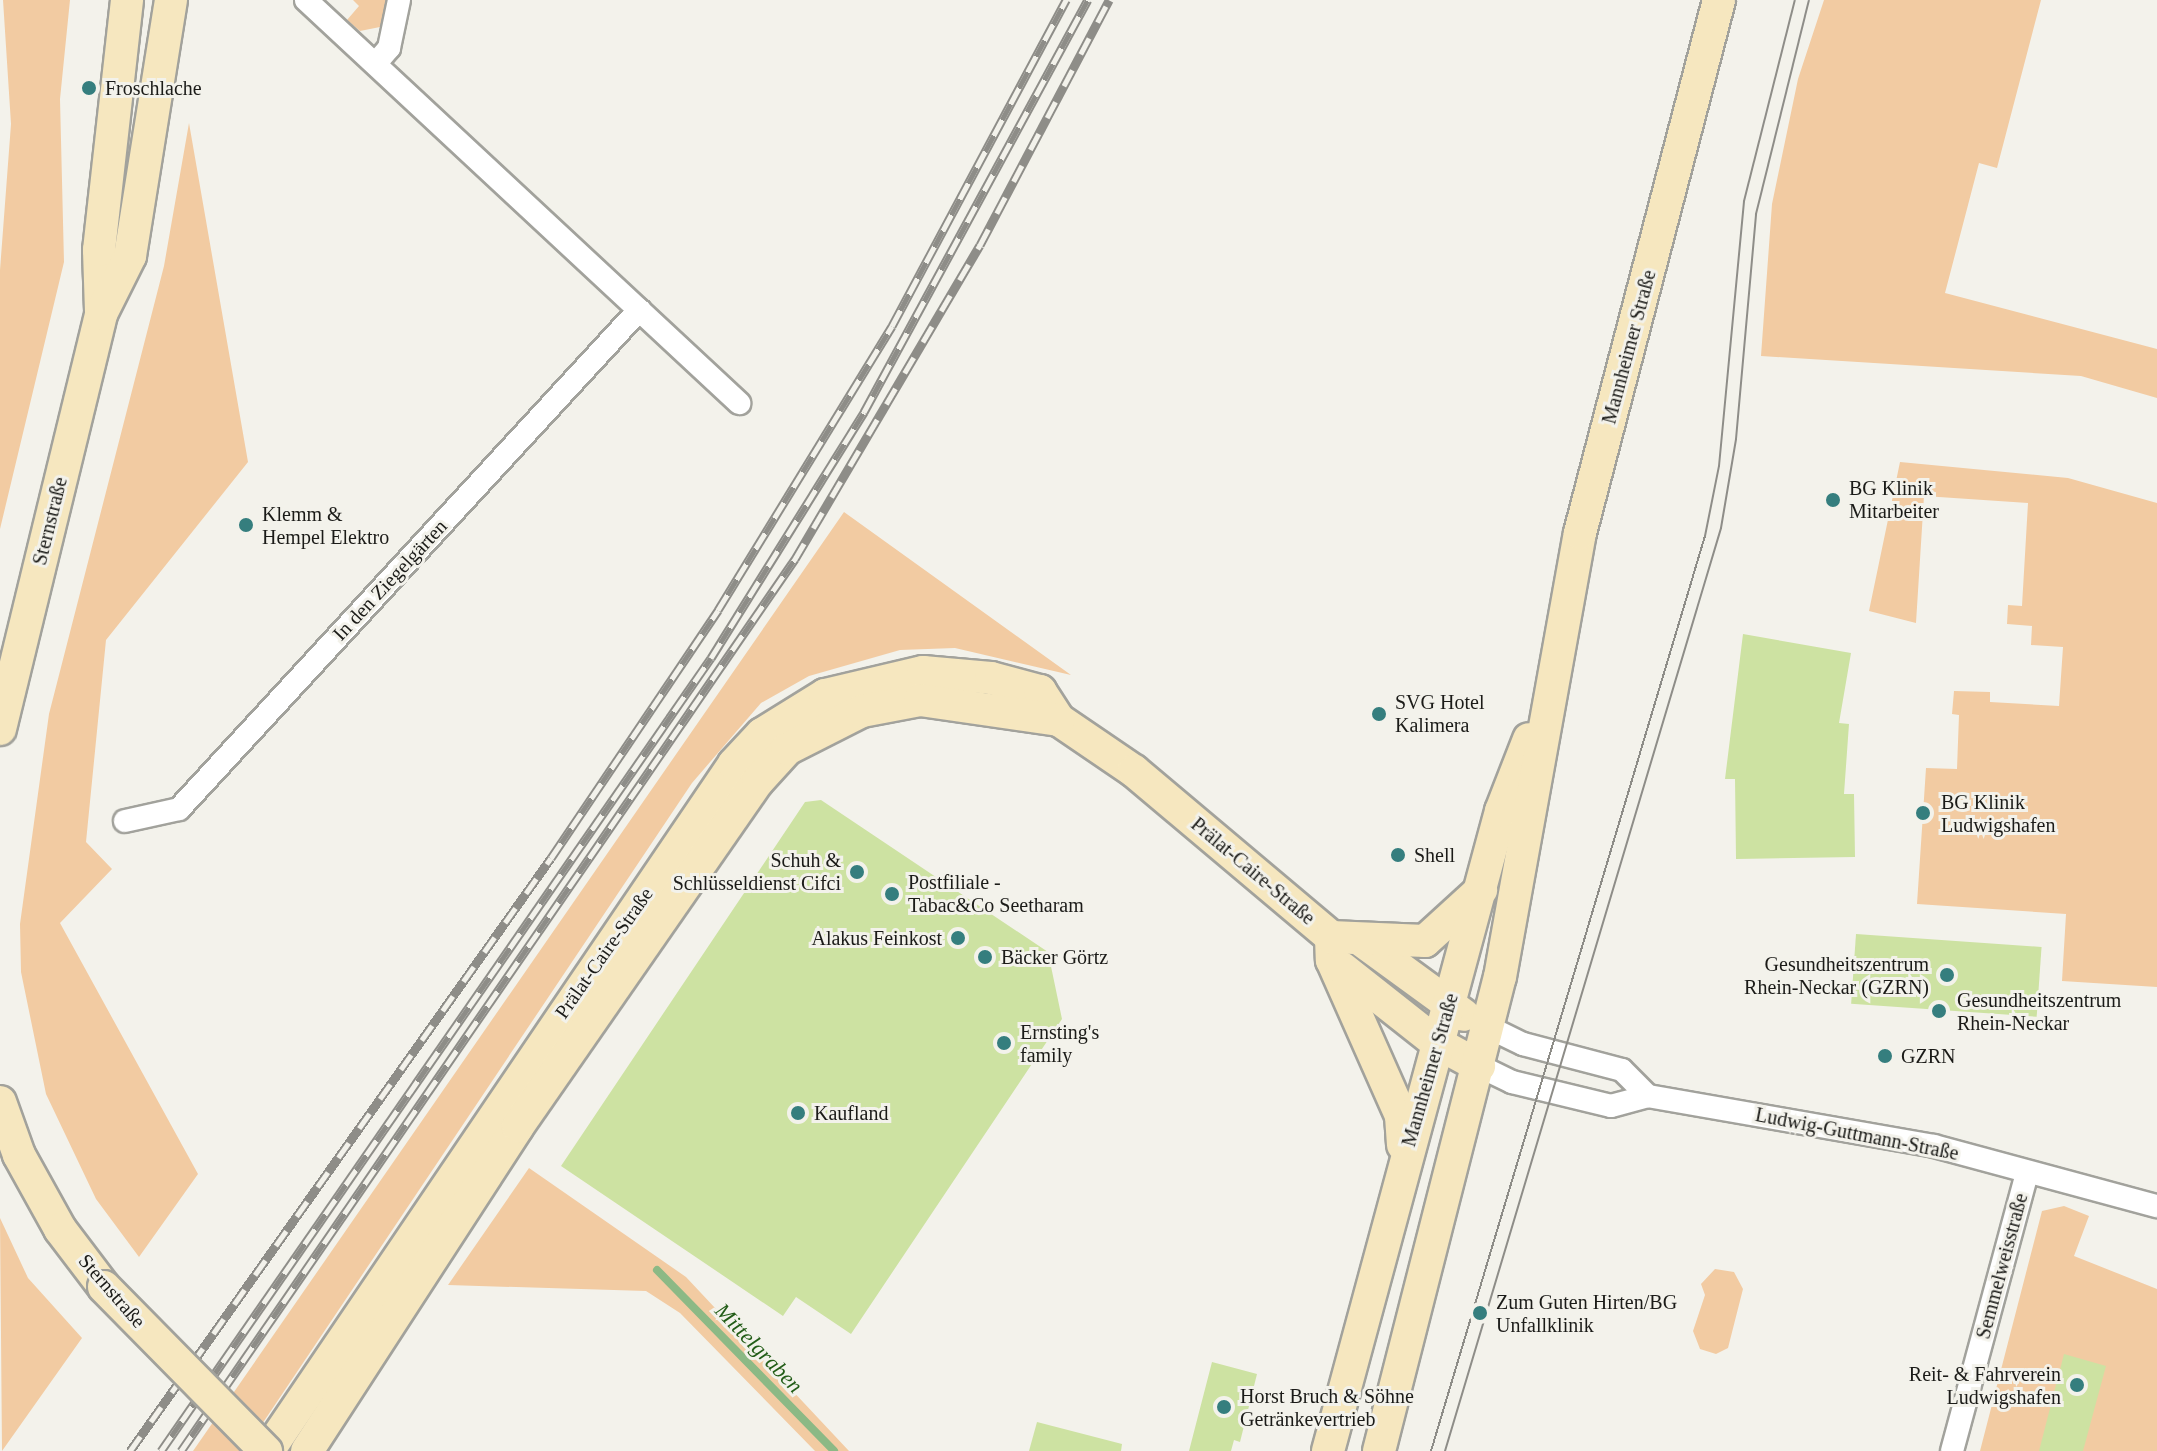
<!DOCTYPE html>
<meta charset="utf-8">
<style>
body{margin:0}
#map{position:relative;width:2157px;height:1451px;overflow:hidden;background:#f3f2eb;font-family:"Times New Roman",serif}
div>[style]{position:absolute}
.green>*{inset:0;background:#f2cba2}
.stream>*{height:8px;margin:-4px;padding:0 4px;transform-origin:4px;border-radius:4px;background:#8cb985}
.building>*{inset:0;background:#cde2a2;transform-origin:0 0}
.roads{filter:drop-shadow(2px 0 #a2a29c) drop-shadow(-2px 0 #a2a29c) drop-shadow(0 2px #a2a29c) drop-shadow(0 -2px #a2a29c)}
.street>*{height:22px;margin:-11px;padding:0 11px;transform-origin:11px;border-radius:11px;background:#fff}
.secondary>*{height:32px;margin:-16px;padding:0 16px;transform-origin:16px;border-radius:16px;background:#f6e7bf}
.tram>*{height:2px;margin:-1px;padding:0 1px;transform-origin:1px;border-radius:1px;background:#8e8d88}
.rail>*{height:9px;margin-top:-4.5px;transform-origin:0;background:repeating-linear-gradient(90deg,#f3f2eb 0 18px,#8e8d88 0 36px);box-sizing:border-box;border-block:2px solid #8e8d88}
.bridges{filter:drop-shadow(2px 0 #a2a29c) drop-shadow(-2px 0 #a2a29c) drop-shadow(0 2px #a2a29c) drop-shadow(0 -2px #a2a29c)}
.secondary-bridge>*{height:32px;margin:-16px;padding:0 16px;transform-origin:16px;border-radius:16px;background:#f6e7bf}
.dots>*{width:22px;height:22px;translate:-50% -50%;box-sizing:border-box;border:4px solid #f3f2eb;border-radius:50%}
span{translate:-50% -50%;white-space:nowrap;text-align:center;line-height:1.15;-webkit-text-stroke:6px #f3f2eb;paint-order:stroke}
.poi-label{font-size:20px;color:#1b1b18}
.left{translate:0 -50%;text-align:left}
.right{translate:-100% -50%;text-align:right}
.street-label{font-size:20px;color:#1b1b18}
.water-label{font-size:22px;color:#235d18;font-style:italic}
</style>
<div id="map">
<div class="green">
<i style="clip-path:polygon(3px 0,70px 0,60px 99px,64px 262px,0 529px,0 270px,11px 124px)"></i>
<i style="clip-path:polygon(353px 0,388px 0,380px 27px,360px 31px,347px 20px,359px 6px)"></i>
<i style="clip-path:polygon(1824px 0,2041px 0,1997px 168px,1979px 163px,1945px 293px,2157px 349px,2157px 398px,2081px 376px,1761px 356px,1772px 204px,1798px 79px)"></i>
<i style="clip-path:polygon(189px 123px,248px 462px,106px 640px,86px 842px,112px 869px,60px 923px,198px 1174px,139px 1257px,96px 1199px,46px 1094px,21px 972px,20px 924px,49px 714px,164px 266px)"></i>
<i style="clip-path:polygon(1900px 462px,2068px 478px,2157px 503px,2157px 987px,2062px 981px,2066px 914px,1917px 904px,1926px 768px,1957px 769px,1959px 715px,1952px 714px,1954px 691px,1990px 692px,1990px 702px,2059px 706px,2063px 647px,2031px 645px,2032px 626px,2007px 624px,2008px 605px,2022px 606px,2028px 503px,1924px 496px,1916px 623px,1869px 611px)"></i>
<i style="clip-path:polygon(844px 512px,1071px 675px,955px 648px,900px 650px,809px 676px,761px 703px,692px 783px,244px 1451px,193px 1451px)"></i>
<i style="clip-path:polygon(529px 1168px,686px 1277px,849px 1451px,815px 1451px,680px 1313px,646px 1291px,448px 1285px)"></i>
<i style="clip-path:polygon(2064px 1206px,2089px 1216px,2074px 1256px,2157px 1289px,2157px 1451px,1980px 1451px,2042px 1211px)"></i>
<i style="clip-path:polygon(0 1218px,28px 1278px,82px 1338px,2px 1451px)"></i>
<i style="clip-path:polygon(1715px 1269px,1734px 1272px,1743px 1289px,1728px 1348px,1716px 1354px,1700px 1349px,1693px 1331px,1705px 1295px,1701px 1284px)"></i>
</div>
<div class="stream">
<i style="left:657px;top:1270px;width:253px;rotate:45.6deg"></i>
</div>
<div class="building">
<i style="clip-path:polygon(1743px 634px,1851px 653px,1839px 723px,1849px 724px,1844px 794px,1854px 794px,1855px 857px,1736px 859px,1735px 779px,1725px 779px)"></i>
<i style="clip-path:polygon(821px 800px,1048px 952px,1062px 1019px,851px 1334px,796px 1297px,783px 1316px,561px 1166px,805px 802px)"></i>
<i style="left:1856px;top:934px;width:186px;height:70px;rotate:4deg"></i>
<i style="clip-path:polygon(2064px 1354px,2106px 1366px,2083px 1451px,2039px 1451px)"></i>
<i style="clip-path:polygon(1212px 1362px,1257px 1374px,1240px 1442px,1234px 1440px,1231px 1451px,1189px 1451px)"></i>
<i style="clip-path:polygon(1037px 1422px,1122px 1444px,1121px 1451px,1029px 1451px)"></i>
</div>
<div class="roads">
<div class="street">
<i style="left:306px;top:0;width:592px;rotate:42.94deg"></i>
<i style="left:376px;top:63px;width:20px;rotate:-49deg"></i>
<i style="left:389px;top:48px;width:49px;rotate:-78.2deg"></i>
<i style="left:125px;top:821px;width:55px;rotate:-12.5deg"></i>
<i style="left:179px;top:809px;width:679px;rotate:-47.33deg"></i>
<i style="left:1488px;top:1027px;width:39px;rotate:26deg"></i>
<i style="left:1523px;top:1044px;width:102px;rotate:14.7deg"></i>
<i style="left:1622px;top:1070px;width:37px;rotate:45deg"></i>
<i style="left:1479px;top:1066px;width:37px;rotate:26deg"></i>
<i style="left:1512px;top:1082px;width:102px;rotate:13.6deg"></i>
<i style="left:1611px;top:1106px;width:38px;rotate:-15deg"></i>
<i style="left:1648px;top:1096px;width:290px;rotate:9.9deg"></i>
<i style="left:1934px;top:1146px;width:231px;rotate:15.1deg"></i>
<i style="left:1952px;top:1451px;width:288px;rotate:-74.9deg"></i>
</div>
<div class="secondary">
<i style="left:101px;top:311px;width:61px;rotate:-91.9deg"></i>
<i style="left:99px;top:250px;width:252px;rotate:-83.6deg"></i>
<i style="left:0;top:729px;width:427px;rotate:-76.3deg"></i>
<i style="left:101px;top:314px;width:65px;rotate:-63.4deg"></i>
<i style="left:130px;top:256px;width:259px;rotate:-80.9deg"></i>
<i style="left:1331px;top:937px;width:23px;rotate:88deg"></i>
<i style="left:1332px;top:960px;width:171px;rotate:66.1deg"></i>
<i style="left:1401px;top:1116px;width:29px;rotate:86deg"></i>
<i style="left:1361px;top:940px;width:127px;rotate:36.1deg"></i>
<i style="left:1342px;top:968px;width:121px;rotate:38.3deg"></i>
<i style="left:1437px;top:1043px;width:48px;rotate:28.7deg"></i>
<i style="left:0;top:1102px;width:56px;rotate:70.3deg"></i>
<i style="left:19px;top:1155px;width:85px;rotate:61deg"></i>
<i style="left:60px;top:1229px;width:73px;rotate:52.8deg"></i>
<i style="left:268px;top:1451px;width:830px;rotate:-55.85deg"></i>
<i style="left:734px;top:764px;width:41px;rotate:-47deg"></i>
<i style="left:762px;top:734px;width:74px;rotate:-31.8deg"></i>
<i style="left:825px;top:695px;width:101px;rotate:-13.2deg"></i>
<i style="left:923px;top:672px;width:68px;rotate:5deg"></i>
<i style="left:991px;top:678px;width:51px;rotate:14.9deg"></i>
<i style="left:1040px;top:691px;width:35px;rotate:57deg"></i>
<i style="left:1059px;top:720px;width:91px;rotate:34.2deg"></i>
<i style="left:1134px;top:771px;width:258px;rotate:40.1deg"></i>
<i style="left:1331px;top:937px;width:94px;rotate:2.4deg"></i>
<i style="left:1425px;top:941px;width:76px;rotate:-42.3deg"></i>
<i style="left:307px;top:1451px;width:387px;rotate:-57deg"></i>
<i style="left:518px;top:1126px;width:420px;rotate:-55.2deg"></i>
<i style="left:758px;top:781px;width:43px;rotate:-47.8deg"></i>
<i style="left:787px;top:749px;width:84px;rotate:-26.9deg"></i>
<i style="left:862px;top:711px;width:59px;rotate:-10.7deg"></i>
<i style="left:920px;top:700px;width:140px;rotate:8.2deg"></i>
<i style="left:1328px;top:1451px;width:663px;rotate:-74.87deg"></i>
<i style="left:1501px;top:811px;width:77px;rotate:-68.7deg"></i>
<i style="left:1379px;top:1451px;width:489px;rotate:-75.7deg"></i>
<i style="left:1500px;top:977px;width:451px;rotate:-79.8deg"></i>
<i style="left:1580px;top:533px;width:551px;rotate:-75.38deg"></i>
</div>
</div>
<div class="tram">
<i style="left:1431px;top:1451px;width:955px;rotate:-73.33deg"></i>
<i style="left:1705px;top:536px;width:71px;rotate:-78.7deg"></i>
<i style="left:1719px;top:466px;width:266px;rotate:-84.6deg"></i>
<i style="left:1744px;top:201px;width:207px;rotate:-75.8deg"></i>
<i style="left:1445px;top:1451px;width:963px;rotate:-73.35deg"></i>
<i style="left:1721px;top:528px;width:90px;rotate:-80.4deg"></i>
<i style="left:1736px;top:439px;width:226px;rotate:-84.9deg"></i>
<i style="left:1756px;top:214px;width:220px;rotate:-76.1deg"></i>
</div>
<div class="rail">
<i style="left:130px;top:1451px;width:727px;rotate:-54.63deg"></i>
<i style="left:551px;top:858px;width:299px;rotate:-56deg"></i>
<i style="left:718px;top:610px;width:333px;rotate:-58.5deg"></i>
<i style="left:892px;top:326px;width:370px;rotate:-61.9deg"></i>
<i style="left:161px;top:1451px;width:965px;rotate:-55.26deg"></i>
<i style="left:711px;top:658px;width:290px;rotate:-58.1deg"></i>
<i style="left:864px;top:412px;width:469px;rotate:-61.5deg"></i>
<i style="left:181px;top:1451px;width:1083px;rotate:-55.46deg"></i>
<i style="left:795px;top:559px;width:364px;rotate:-59.5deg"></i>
<i style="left:980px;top:245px;width:277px;rotate:-62.2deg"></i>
</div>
<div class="bridges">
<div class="secondary-bridge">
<i style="left:104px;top:1287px;width:231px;rotate:45.4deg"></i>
</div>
</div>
<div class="dots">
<i style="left:89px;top:88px;background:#357e7e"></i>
<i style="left:1833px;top:500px;background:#357e7e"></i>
<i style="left:246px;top:525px;background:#357e7e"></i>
<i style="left:1379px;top:714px;background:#357e7e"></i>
<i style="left:1923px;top:813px;background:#357e7e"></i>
<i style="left:1398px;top:855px;background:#357e7e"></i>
<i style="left:857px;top:872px;background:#357e7e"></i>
<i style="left:892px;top:894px;background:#357e7e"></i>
<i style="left:958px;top:938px;background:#357e7e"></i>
<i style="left:985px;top:957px;background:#357e7e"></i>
<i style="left:1947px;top:975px;background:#357e7e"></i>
<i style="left:1939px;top:1011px;background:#357e7e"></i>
<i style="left:1004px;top:1043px;background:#357e7e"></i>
<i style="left:1885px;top:1056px;background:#357e7e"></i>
<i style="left:798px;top:1113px;background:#357e7e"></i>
<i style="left:1480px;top:1313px;background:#357e7e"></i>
<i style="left:2077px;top:1385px;background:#357e7e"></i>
<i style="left:1224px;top:1407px;background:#357e7e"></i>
</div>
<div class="poi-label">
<span class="left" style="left:105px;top:88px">Froschlache</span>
<span class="left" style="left:1849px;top:500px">BG Klinik<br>Mitarbeiter</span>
<span class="left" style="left:262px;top:526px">Klemm &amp;<br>Hempel Elektro</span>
<span class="left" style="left:1395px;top:714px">SVG Hotel<br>Kalimera</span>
<span class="left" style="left:1941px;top:814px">BG Klinik<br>Ludwigshafen</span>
<span class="left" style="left:1414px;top:855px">Shell</span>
<span class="right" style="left:841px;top:872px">Schuh &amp;<br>Schlüsseldienst Cifci</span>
<span class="left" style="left:908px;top:894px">Postfiliale -<br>Tabac&amp;Co Seetharam</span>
<span class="right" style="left:942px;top:938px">Alakus Feinkost</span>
<span class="left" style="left:1001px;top:957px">Bäcker Görtz</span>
<span class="right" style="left:1929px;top:976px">Gesundheitszentrum<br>Rhein-Neckar (GZRN)</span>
<span class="left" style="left:1957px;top:1012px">Gesundheitszentrum<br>Rhein-Neckar</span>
<span class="left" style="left:1020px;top:1044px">Ernsting's<br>family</span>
<span class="left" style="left:1901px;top:1056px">GZRN</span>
<span class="left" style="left:814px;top:1113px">Kaufland</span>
<span class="left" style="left:1496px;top:1314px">Zum Guten Hirten/BG<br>Unfallklinik</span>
<span class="right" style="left:2061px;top:1386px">Reit- &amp; Fahrverein<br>Ludwigshafen</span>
<span class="left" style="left:1240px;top:1408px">Horst Bruch &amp; Söhne<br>Getränkevertrieb</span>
</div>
<div class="street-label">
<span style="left:1629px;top:347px;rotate:-75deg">Mannheimer Straße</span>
<span style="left:50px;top:521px;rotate:-76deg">Sternstraße</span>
<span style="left:390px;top:580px;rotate:-47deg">In den Ziegelgärten</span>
<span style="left:1253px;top:871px;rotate:40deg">Prälat-Caire-Straße</span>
<span style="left:604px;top:953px;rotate:-55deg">Prälat-Caire-Straße</span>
<span style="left:1430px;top:1070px;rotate:-74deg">Mannheimer Straße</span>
<span style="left:1857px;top:1134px;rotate:11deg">Ludwig-Guttmann-Straße</span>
<span style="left:2002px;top:1266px;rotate:-75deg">Semmelweisstraße</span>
<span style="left:112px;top:1291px;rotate:49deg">Sternstraße</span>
</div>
<div class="water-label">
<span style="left:759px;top:1348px;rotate:46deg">Mittelgraben</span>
</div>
</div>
